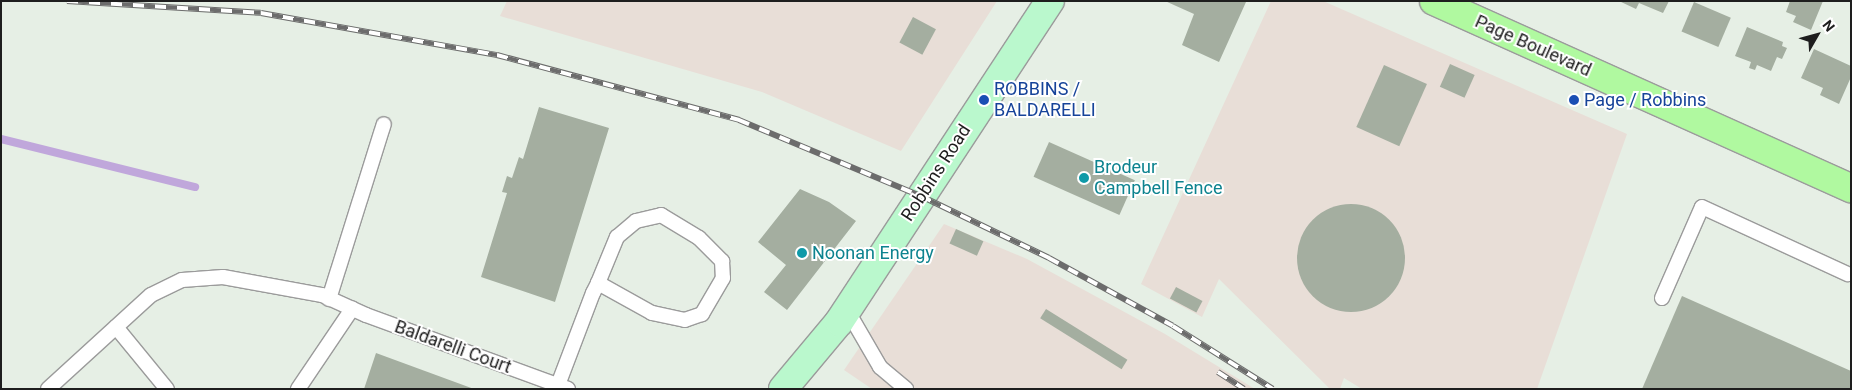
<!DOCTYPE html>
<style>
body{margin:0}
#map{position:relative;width:1852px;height:390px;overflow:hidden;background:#e6efe5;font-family:Roboto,sans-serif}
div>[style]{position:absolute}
.industrial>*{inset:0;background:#e8ded7}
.stream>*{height:8px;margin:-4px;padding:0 4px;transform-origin:4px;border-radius:4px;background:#c0a7db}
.building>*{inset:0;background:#a4aea0;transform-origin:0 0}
.round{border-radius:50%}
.roads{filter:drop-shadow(1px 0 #9b9b9b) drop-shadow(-1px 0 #9b9b9b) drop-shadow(0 1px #9b9b9b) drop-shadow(0 -1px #9b9b9b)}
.lane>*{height:14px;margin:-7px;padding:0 7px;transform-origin:7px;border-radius:7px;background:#fff}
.secondary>*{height:28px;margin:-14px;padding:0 14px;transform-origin:14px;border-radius:14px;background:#baf8cd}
.primary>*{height:28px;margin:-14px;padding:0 14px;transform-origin:14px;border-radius:14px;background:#b0f9a0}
.rail>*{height:5.5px;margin-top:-2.75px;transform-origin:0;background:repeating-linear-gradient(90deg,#fff 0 11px,#6c6c6c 0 22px);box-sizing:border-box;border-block:1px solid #6c6c6c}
.dots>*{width:14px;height:14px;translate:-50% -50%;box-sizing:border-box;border:2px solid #fff;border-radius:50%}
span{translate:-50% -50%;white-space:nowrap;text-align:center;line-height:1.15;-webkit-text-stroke:4px #fff;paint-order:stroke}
.street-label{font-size:18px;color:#1e1e1e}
.transit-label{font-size:18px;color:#164399}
.left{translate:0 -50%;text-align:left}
.culture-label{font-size:18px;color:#0d838f}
.frame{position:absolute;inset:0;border:2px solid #1e1e1e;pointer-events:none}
.north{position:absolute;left:1792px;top:10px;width:50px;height:50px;-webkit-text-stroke:4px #fff;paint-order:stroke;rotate:52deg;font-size:14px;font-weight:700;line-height:20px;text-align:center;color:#1e1e1e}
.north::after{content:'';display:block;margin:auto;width:18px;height:22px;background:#1e1e1e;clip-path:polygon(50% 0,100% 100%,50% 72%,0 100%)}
</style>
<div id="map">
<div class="industrial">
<i style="clip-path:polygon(507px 1px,997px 1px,901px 151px,762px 92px,500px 16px)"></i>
<i style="clip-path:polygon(1271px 1px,1323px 1px,1627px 134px,1537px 389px,1362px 389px,1344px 378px,1340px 389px,1330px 389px,1219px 279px,1202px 317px,1141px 284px)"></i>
<i style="clip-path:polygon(944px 224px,1027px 259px,1165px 334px,1255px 389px,872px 389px,844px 370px)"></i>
</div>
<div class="stream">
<i style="left:1px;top:139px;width:200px;rotate:13.9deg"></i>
</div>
<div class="building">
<i style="clip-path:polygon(1165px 1px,1246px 2px,1219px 62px,1182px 45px,1194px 14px)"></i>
<i style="clip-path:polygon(1619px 1px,1669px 1px,1663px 13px,1639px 3px,1636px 9px)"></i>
<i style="clip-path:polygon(1790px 1px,1823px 1px,1811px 30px,1793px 22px,1796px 16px,1786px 12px)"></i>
<i style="left:1694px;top:2px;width:40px;height:32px;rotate:23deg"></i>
<i style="left:913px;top:17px;width:26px;height:29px;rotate:28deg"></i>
<i style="clip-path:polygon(1747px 27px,1783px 42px,1782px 46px,1787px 48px,1782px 59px,1777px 57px,1771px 71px,1757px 65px,1755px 70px,1749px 68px,1751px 62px,1735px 56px)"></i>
<i style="clip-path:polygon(1814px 49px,1851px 66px,1851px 77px,1839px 104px,1820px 95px,1823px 88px,1801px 78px)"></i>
<i style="left:1450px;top:64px;width:27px;height:25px;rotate:24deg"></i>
<i style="left:1384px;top:65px;width:47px;height:68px;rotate:24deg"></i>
<i style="clip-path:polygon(539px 107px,609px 128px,555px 302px,481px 277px,507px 193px,502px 192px,507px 176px,512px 178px,519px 157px,523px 159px)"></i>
<i style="left:1049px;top:142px;width:94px;height:38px;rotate:24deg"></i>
<i style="clip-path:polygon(800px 189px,829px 202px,856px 221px,787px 310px,764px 292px,786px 265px,758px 242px)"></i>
<i class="round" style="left:1297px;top:204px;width:108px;height:108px"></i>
<i style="left:956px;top:229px;width:30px;height:16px;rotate:24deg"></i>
<i style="left:1176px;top:287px;width:30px;height:13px;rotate:28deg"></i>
<i style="clip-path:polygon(1682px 296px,1851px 371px,1851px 389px,1642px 389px)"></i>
<i style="left:1046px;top:309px;width:96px;height:11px;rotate:32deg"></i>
<i style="clip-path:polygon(376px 353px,474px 389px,364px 389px)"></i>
</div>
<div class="roads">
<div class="lane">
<i style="left:1662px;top:298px;width:99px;rotate:-66.3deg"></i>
<i style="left:1702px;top:207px;width:161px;rotate:24.7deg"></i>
<i style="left:329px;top:299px;width:183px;rotate:-72.6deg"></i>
<i style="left:847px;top:310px;width:66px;rotate:59.9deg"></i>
<i style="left:880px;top:367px;width:34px;rotate:40deg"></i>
<i style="left:116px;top:327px;width:80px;rotate:50.6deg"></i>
<i style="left:48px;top:389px;width:139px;rotate:-42.4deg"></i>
<i style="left:151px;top:295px;width:34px;rotate:-26deg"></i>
<i style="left:182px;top:280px;width:41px;rotate:-4.2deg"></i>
<i style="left:223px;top:277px;width:101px;rotate:10.3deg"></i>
<i style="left:322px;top:295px;width:48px;rotate:24.4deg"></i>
<i style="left:366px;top:315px;width:215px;rotate:20.1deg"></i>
<i style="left:298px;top:389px;width:97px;rotate:-56deg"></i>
<i style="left:555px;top:389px;width:5px;rotate:-53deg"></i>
<i style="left:558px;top:385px;width:98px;rotate:-69.2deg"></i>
<i style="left:593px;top:293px;width:11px;rotate:-63deg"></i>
<i style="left:598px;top:283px;width:50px;rotate:-67.6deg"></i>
<i style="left:617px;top:237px;width:25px;rotate:-40deg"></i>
<i style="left:636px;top:221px;width:26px;rotate:-13deg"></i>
<i style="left:661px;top:215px;width:44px;rotate:31.2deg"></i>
<i style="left:699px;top:238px;width:33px;rotate:45deg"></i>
<i style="left:722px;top:261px;width:17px;rotate:87deg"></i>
<i style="left:723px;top:278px;width:42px;rotate:120.3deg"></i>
<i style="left:702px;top:314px;width:18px;rotate:161deg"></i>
<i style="left:685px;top:320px;width:34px;rotate:-168deg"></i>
<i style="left:652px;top:313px;width:62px;rotate:-150.9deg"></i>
</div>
<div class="secondary">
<i style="left:783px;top:389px;width:87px;rotate:-50.1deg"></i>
<i style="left:839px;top:322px;width:384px;rotate:-56.7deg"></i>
</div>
<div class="primary">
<i style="left:1434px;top:1px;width:457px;rotate:24.2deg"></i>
</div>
</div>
<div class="rail">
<i style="left:67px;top:1px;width:194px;rotate:3.5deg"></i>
<i style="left:261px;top:13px;width:240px;rotate:10.1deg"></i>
<i style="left:497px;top:55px;width:251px;rotate:15deg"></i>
<i style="left:739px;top:120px;width:197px;rotate:22.7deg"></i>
<i style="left:921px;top:196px;width:142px;rotate:25.8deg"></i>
<i style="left:1049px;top:258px;width:141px;rotate:28.7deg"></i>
<i style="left:1173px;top:326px;width:118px;rotate:32.2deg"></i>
<i style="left:1218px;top:372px;width:31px;rotate:33deg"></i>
</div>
<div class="dots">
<i style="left:984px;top:100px;background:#1a4fb4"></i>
<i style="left:1574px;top:100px;background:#1a4fb4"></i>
<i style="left:1084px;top:178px;background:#0f9aa8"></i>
<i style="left:802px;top:253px;background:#0f9aa8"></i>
</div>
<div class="street-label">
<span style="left:1533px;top:46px;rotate:24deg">Page Boulevard</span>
<span style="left:936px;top:173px;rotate:-57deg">Robbins Road</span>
<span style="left:453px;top:347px;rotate:20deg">Baldarelli Court</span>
</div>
<div class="transit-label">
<span class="left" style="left:994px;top:100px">ROBBINS /<br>BALDARELLI</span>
<span class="left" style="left:1584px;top:100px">Page / Robbins</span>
</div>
<div class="culture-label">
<span class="left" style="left:1094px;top:178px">Brodeur<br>Campbell Fence</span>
<span class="left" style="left:812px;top:253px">Noonan Energy</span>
</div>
<div class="frame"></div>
<div class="north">N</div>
</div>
